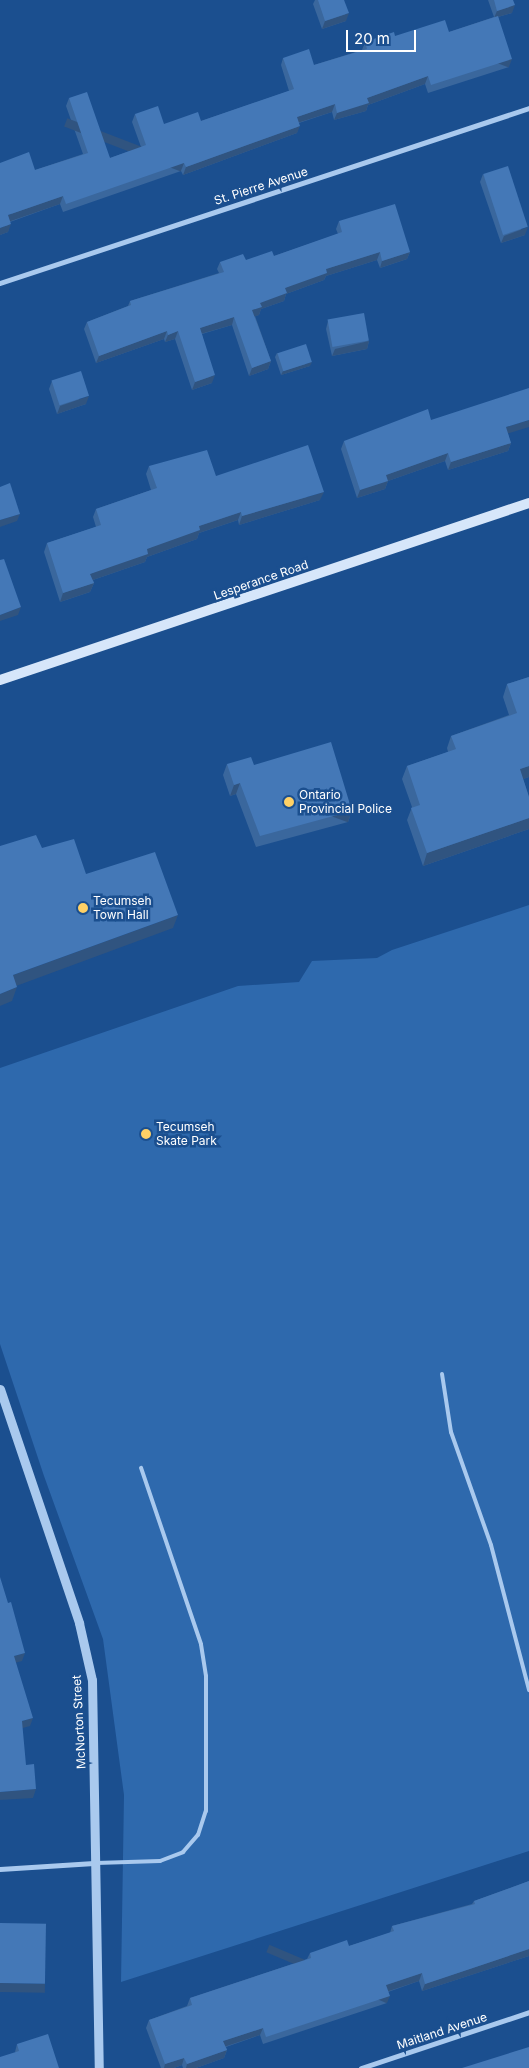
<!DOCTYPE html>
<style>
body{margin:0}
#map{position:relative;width:529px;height:2068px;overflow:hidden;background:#1b4f8f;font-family:Inter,sans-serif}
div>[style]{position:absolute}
.green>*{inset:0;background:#2e69ad}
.service>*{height:4px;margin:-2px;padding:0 2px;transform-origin:2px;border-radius:2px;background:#a9c9ee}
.minor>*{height:5px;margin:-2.5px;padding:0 2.5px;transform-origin:2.5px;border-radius:2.5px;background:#a9c9ee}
.tertiary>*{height:9px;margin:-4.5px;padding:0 4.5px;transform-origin:4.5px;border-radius:4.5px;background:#a9c9ee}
.secondary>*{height:10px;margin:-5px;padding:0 5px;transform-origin:5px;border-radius:5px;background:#d6e6fa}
.wall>*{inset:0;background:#3a679d}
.shaded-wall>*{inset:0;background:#305480;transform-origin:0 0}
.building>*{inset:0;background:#4478b7;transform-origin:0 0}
.dots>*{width:14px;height:14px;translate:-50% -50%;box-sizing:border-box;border:2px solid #1b4f8f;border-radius:50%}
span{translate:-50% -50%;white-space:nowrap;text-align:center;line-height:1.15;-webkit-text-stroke:5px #1b4f8f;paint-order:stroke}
.street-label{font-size:12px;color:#fff}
.poi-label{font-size:12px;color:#fff}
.left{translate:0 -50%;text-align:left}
.scale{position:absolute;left:346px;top:30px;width:70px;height:22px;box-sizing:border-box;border:2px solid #fff;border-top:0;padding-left:6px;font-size:15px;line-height:18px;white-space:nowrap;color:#fff;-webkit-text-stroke:4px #1b4f8f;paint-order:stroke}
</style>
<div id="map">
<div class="green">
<i style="clip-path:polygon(529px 905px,529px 1851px,121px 1982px,124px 1795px,103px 1639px,44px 1476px,0 1344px,0 1068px,238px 986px,299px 982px,312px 961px,377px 958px,392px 950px)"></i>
</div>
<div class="service">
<i style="left:442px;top:1374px;width:59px;rotate:81.2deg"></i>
<i style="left:451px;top:1432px;width:120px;rotate:70.5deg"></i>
<i style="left:491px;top:1545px;width:150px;rotate:75.3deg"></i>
<i style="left:96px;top:1863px;width:64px;rotate:-1.8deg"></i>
<i style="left:160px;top:1861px;width:25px;rotate:-21deg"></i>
<i style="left:183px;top:1852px;width:23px;rotate:-49deg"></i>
<i style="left:198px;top:1835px;width:25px;rotate:-72deg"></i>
<i style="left:206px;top:1811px;width:135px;rotate:-90deg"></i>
<i style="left:206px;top:1676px;width:32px;rotate:-99deg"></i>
<i style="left:201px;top:1644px;width:186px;rotate:-108.8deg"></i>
</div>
<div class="minor">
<i style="left:0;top:283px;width:557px;rotate:-18.3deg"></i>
<i style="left:0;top:1869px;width:94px;rotate:-3.7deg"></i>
<i style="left:361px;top:2068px;width:177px;rotate:-18.4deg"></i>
</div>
<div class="tertiary">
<i style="left:0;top:1389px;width:247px;rotate:71.3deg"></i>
<i style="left:79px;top:1623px;width:58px;rotate:77.2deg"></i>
<i style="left:92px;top:1680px;width:388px;rotate:89deg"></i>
</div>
<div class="secondary">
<i style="left:0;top:680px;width:558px;rotate:-18.5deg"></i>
</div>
<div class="wall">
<i style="clip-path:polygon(315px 0,344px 0,346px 21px,322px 29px,313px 4px)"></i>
<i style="clip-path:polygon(488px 0,513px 0,512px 13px,498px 17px,509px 67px,428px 93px,425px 84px,368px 105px,366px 111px,334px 120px,332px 112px,299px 123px,297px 133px,183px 175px,181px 171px,63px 212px,60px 204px,10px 222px,8px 232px,0 235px,35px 170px,83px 154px,66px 106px,69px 98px,110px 158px,141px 147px,132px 122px,135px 114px,164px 124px,201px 121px,289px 91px,281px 65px,283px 58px,314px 65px,362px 50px,365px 42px,395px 36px,449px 32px,494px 17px)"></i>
<i style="clip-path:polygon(483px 174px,525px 235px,501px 243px,480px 182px)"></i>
<i style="clip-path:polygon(339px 221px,410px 252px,407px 259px,380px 268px,377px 260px,326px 276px,324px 280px,286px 294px,284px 301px,261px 309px,259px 315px,255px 316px,271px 361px,268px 369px,249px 376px,232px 325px,202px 334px,212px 383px,192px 390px,175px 339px,165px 342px,164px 339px,96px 363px,84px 329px,87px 322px,128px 306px,130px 301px,219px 273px,217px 269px,220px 262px,246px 260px,274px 256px,338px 234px,336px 229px)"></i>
<i style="clip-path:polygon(328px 321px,369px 341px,367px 349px,332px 356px,326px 329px)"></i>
<i style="clip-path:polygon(277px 353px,310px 366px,281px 375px,275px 357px)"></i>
<i style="clip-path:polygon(52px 381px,86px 404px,57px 414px,49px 389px)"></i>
<i style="clip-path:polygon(508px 434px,511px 443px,508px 451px,448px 470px,445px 461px,388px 481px,385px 489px,357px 498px,341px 449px,344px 441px)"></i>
<i style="clip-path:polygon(149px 466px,216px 476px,320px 500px,239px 525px,238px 520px,199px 533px,197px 539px,147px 557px,145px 562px,93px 580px,94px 583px,90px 592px,60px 602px,44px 552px,47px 543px,96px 527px,93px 517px,96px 509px,151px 490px,146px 474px)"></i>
<i style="clip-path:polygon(529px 677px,529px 777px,523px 779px,529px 797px,529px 829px,423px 866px,407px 820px,412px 807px,402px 779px,407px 766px,448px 752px,447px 748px,451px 736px,509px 715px,503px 697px,507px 684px)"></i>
<i style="clip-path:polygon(227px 764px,352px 811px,348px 822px,256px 847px,236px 794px,230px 796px,223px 775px)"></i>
<i style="clip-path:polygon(529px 1881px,529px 1956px,422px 1991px,419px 1981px,388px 1992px,387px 2003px,263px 2044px,260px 2035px,226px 2047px,227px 2050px,224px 2058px,196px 2068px,183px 2068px,182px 2065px,174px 2068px,161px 2068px,146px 2028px,149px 2020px,187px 2006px,190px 1998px,307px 1959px,310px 1953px,349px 1946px,390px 1933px,392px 1926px,472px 1904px,474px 1901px)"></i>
<i style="clip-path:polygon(17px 2044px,59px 2068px,15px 2052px)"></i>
</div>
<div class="shaded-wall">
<i style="clip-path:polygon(515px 5px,512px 13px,494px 18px,497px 11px)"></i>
<i style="clip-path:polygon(349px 13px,346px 21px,322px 29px,325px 21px)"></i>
<i style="left:512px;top:59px;width:9px;height:85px;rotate:111deg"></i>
<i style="clip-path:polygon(428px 76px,425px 84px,368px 105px,366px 111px,334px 120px,337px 113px,367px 98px)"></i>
<i style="clip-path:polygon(335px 104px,332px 112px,294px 124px,297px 117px)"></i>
<i style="clip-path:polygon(300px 126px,297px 133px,183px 175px,186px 167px)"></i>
<i style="left:184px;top:163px;width:9px;height:125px;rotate:111deg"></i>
<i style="clip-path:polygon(63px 196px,60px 204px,5px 223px,8px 215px)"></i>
<i style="clip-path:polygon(11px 224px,8px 232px,0 235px,0 228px)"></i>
<i style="clip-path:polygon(528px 227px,525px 235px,501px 243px,504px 236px)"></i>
<i style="clip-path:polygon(380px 252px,377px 260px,326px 276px,324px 280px,286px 294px,284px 301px,261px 309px,259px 315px,250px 318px,252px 310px,260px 303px,285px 288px,326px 269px)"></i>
<i style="clip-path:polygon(410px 252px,407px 259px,380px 268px,382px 261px)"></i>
<i style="clip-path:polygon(234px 317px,232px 325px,197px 335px,200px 328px)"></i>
<i style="clip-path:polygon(167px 331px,164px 339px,96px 363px,99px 356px)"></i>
<i style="clip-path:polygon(178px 331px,175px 339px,165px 342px,168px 335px)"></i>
<i style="clip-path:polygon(369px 341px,367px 349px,332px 356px,335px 349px)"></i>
<i style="clip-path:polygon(271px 361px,268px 369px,249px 376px,252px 368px)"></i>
<i style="clip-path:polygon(312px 362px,310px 366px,281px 375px,283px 371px)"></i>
<i style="clip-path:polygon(215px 375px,212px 383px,192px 390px,195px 382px)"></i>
<i style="clip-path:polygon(89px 396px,86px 404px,57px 414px,60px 406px)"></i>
<i style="clip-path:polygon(529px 420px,529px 427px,503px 435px,506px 427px)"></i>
<i style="clip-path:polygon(511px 443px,508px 451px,448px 470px,451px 462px)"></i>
<i style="clip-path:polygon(448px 453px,445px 461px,388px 481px,385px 489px,357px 498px,360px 490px,386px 475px)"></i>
<i style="clip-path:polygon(324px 492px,320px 500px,239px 525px,242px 516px)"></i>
<i style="clip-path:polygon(241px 512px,238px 520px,199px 533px,197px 539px,147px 557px,145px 562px,87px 582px,90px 574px,199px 526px)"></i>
<i style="clip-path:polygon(20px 514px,17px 521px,0 527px,0 520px)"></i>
<i style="clip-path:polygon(94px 583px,90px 592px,60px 602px,63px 593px)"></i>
<i style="clip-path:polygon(21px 607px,18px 615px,0 621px,0 615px)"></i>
<i style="clip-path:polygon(529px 766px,529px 777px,515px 782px,520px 769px)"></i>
<i style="clip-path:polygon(240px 783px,236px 794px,230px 796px,234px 785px)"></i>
<i style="left:352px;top:811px;width:12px;height:95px;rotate:110deg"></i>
<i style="clip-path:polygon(529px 818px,529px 829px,423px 866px,427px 853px)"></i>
<i style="clip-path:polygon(178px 915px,173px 928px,8px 989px,13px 975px)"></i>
<i style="clip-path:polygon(17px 987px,12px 1001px,0 1006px,0 994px)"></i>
<i style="clip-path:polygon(25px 1653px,22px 1661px,11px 1664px,14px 1656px)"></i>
<i style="clip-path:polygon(33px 1718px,30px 1726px,19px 1729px,22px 1721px)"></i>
<i style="clip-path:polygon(36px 1789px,33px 1798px,0 1800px,0 1792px)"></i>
<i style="clip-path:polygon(529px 1949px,529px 1956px,422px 1991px,425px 1984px)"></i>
<i style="clip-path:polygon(422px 1973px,419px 1981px,383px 1993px,386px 1985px)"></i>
<i style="left:0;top:1983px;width:45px;height:9px;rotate:1deg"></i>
<i style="left:390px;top:1996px;width:8px;height:131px;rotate:113deg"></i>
<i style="clip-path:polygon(263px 2028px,260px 2035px,221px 2048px,223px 2041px)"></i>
<i style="clip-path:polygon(227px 2050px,224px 2058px,196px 2068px,186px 2068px,187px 2064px)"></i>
<i style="clip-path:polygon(184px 2058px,182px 2065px,174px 2068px,164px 2068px,165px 2064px)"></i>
</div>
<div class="building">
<i style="clip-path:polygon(318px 0,344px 0,349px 13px,325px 21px)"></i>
<i style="clip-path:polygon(494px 0,513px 0,515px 5px,497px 11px)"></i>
<i style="clip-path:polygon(498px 16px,512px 59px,431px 85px,428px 76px,367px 98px,369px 103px,337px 113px,335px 104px,297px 117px,300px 126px,186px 167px,184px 163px,66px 204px,63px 196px,8px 215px,11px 224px,0 228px,0 163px,29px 152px,35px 170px,88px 153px,69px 98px,87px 92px,110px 158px,146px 145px,135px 114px,158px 106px,164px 124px,198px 112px,201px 121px,294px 89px,283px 58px,309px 49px,314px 65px,367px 49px,365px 42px,394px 32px,395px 36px,445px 20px,449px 32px)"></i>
<i style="left:508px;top:166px;width:64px;height:26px;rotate:72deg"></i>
<i style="clip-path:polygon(395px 204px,410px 252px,382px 261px,380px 252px,326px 269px,327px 273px,285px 288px,287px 293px,260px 303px,262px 307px,252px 310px,271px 361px,252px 368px,234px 317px,200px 328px,215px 375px,195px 382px,178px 331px,168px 335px,167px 331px,99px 356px,87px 322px,131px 305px,130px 301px,224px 272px,220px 262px,243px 254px,246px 260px,272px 251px,274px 256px,342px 232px,339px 221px)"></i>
<i style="left:364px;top:313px;width:28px;height:37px;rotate:80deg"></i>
<i style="left:306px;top:344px;width:19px;height:30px;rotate:72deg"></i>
<i style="left:81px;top:371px;width:26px;height:31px;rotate:72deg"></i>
<i style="clip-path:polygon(529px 388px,529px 420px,506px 427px,511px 443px,451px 462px,448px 453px,386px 475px,388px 481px,360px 490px,344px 441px,428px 409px,431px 420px)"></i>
<i style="clip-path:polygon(308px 445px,324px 492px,242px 516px,241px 512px,199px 526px,200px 530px,147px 549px,148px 554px,90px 574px,94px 583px,63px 593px,47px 543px,101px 525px,96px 509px,157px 488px,149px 466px,207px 450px,216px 476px)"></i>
<i style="clip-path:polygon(10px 483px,20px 514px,0 520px,0 487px)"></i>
<i style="clip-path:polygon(4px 559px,21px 607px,0 615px,0 560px)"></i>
<i style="clip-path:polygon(529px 677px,529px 766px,520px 769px,529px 797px,529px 818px,427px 853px,411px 808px,420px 805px,407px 766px,456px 749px,451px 736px,517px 713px,507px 684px)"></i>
<i style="clip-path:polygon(331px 742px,352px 811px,260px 836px,240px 783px,234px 785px,227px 764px,251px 757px,254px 765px)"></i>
<i style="clip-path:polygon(36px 835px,42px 848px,74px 839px,86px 874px,155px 852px,178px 915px,13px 975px,17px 987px,0 994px,0 846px)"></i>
<i style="clip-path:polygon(0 1577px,8px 1603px,11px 1602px,25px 1653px,14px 1656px,33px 1718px,22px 1721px,26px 1765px,34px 1764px,36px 1789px,0 1792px)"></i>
<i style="clip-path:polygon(529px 1881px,529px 1949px,425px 1984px,422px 1973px,386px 1985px,390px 1996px,266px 2037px,263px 2028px,223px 2041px,227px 2050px,187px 2064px,184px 2058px,165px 2064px,149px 2020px,192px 2005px,190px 1998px,311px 1958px,310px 1953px,347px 1940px,349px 1946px,394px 1931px,392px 1926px,475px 1904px,474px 1901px)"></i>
<i style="left:0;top:1923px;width:46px;height:60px;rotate:1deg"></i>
<i style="clip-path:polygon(48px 2034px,59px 2068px,0 2068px,0 2057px,19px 2051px,17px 2044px)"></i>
<i style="clip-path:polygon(529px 2047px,529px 2068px,462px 2068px)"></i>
</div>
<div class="dots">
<i style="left:289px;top:802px;background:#ffd166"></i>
<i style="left:83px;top:908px;background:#ffd166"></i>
<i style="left:146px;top:1134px;background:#ffd166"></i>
</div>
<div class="street-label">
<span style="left:261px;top:186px;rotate:-18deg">St. Pierre Avenue</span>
<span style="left:261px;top:580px;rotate:-19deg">Lesperance Road</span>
<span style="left:79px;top:1722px;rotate:-93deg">McNorton Street</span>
<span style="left:442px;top:2031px;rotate:-18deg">Maitland Avenue</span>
</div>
<div class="poi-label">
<span class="left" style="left:299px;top:802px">Ontario<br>Provincial Police</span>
<span class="left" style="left:93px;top:908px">Tecumseh<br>Town Hall</span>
<span class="left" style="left:156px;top:1134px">Tecumseh<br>Skate Park</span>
</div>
<div class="scale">20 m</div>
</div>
